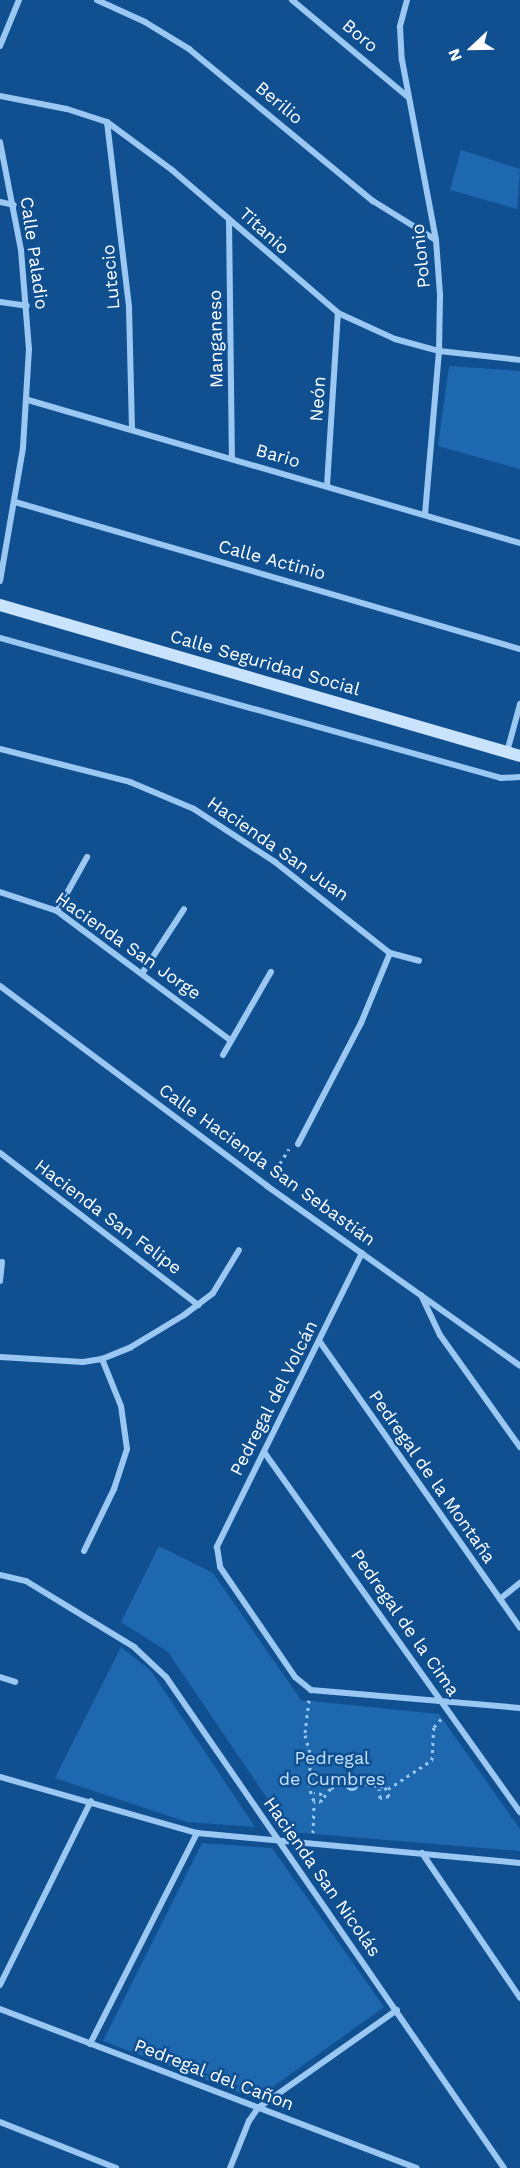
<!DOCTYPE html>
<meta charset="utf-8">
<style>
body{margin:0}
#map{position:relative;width:520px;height:2168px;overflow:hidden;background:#105091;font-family:"Work Sans",sans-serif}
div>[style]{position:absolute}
.green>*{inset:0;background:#1e68af}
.path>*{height:3px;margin-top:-1.5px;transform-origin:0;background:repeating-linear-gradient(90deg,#9bc8f3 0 3px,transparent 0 7.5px)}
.path>.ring{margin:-1.5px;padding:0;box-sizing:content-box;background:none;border:3px solid #9bc8f3;border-radius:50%}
.street>*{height:6px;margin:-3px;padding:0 3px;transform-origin:3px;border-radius:3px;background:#9bc8f3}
.secondary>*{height:12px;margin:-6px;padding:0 6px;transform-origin:6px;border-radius:6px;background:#cae3fd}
span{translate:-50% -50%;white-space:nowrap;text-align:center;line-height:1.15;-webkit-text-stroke:5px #105091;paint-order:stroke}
.street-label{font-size:18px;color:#fff}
.park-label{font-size:18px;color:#c2e1fe}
.north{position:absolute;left:442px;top:18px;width:60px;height:60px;-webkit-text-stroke:4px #105091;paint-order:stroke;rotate:248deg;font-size:16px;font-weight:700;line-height:24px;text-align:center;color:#fff}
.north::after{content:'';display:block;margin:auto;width:21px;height:27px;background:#fff;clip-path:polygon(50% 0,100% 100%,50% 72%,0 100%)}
</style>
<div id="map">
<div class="green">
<i style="clip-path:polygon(461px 150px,520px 169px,517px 209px,450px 190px)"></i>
<i style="clip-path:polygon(449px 366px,520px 371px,520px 469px,438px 446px)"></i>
<i style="clip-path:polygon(159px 1546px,213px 1573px,301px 1700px,439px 1714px,520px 1829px,520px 1851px,290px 1832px,168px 1652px,121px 1622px)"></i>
<i style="clip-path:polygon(121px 1647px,151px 1671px,255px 1827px,187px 1822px,55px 1778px)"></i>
<i style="clip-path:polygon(202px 1843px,272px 1848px,384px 2007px,256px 2099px,103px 2041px)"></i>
</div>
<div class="path">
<i style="left:272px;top:1176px;width:32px;rotate:-58deg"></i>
<i style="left:309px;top:1700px;width:35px;rotate:97deg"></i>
<i style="left:305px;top:1735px;width:26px;rotate:74deg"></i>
<i style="left:312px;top:1760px;width:16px;rotate:104deg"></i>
<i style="left:308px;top:1776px;width:23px;rotate:80deg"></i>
<i style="left:312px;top:1799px;width:9px;rotate:18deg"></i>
<i style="left:321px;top:1802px;width:8px;rotate:-83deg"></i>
<i style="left:322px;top:1794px;width:8px;rotate:-173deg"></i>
<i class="ring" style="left:346.5px;top:1778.5px;width:8px;height:8px"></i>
<i style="left:358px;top:1783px;width:27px;rotate:8deg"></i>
<i style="left:385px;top:1787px;width:10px;rotate:66deg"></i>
<i style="left:389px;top:1796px;width:9px;rotate:167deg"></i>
<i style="left:380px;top:1798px;width:9px;rotate:-96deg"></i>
<i style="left:388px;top:1789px;width:53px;rotate:-33.4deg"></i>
<i style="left:432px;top:1760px;width:33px;rotate:-87deg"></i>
<i style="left:434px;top:1727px;width:11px;rotate:-49deg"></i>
<i style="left:324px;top:1797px;width:11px;rotate:-52deg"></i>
<i style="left:331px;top:1788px;width:17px;rotate:-17deg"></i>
<i style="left:313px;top:1833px;width:31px;rotate:-88deg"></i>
</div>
<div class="street">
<i style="left:97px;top:0;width:53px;rotate:24.6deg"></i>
<i style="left:145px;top:22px;width:52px;rotate:31.5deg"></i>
<i style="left:189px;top:49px;width:239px;rotate:39.6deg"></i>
<i style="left:373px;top:201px;width:74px;rotate:31.8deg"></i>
<i style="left:292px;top:0;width:150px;rotate:39.9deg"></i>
<i style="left:407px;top:0;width:28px;rotate:105deg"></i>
<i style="left:400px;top:27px;width:33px;rotate:87deg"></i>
<i style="left:402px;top:60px;width:183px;rotate:79.3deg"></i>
<i style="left:436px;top:240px;width:55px;rotate:85.8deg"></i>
<i style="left:440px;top:295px;width:56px;rotate:91deg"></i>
<i style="left:439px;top:351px;width:163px;rotate:94.9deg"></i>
<i style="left:0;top:46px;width:50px;rotate:-67.6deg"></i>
<i style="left:0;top:96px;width:68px;rotate:11deg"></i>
<i style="left:67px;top:109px;width:42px;rotate:18deg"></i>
<i style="left:107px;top:122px;width:81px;rotate:36.4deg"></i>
<i style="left:172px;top:170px;width:219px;rotate:40.7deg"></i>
<i style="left:338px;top:313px;width:63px;rotate:24.5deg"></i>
<i style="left:395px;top:339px;width:46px;rotate:15.3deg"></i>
<i style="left:439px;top:351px;width:81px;rotate:6.3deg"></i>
<i style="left:107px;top:122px;width:186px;rotate:83.2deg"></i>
<i style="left:129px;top:307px;width:123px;rotate:88.6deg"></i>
<i style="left:0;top:142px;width:110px;rotate:79deg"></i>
<i style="left:21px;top:250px;width:99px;rotate:85.4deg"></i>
<i style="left:29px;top:349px;width:99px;rotate:93.5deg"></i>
<i style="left:23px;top:448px;width:135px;rotate:99.8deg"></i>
<i style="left:0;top:202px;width:14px;rotate:12deg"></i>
<i style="left:229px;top:220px;width:239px;rotate:89.3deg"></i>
<i style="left:0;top:302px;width:27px;rotate:8deg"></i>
<i style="left:28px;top:400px;width:512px;rotate:16.21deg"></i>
<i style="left:327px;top:486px;width:173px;rotate:-86.4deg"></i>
<i style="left:15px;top:502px;width:526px;rotate:16.23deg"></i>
<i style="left:0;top:638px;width:520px;rotate:15.61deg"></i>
<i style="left:501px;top:778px;width:19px;rotate:-3deg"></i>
<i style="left:0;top:749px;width:134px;rotate:14.2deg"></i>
<i style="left:130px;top:782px;width:69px;rotate:22.9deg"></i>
<i style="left:194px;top:809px;width:97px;rotate:33.2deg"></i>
<i style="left:275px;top:862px;width:147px;rotate:38.4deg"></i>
<i style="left:390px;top:953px;width:30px;rotate:15deg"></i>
<i style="left:507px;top:752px;width:50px;rotate:-74.8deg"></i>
<i style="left:0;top:892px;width:60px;rotate:18.4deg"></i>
<i style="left:57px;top:911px;width:216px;rotate:36.7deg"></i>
<i style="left:57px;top:911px;width:62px;rotate:-60.9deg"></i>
<i style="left:143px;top:972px;width:75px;rotate:-56.9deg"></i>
<i style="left:0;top:986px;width:334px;rotate:36.8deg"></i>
<i style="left:267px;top:1186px;width:310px;rotate:35.4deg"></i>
<i style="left:223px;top:1055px;width:96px;rotate:-60deg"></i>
<i style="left:298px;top:1144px;width:136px;rotate:-62.5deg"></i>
<i style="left:361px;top:1023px;width:76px;rotate:-67.5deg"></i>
<i style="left:0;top:1153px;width:250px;rotate:37.5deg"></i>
<i style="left:362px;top:1253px;width:328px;rotate:116.3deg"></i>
<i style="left:217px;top:1547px;width:20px;rotate:81deg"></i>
<i style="left:220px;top:1567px;width:133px;rotate:55.7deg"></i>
<i style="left:295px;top:1677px;width:21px;rotate:39deg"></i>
<i style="left:311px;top:1690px;width:210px;rotate:4.9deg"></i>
<i style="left:0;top:1281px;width:19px;rotate:-84deg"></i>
<i style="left:421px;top:1295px;width:44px;rotate:64.6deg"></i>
<i style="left:440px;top:1335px;width:138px;rotate:54.5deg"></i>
<i style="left:320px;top:1342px;width:349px;rotate:55deg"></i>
<i style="left:0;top:1357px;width:83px;rotate:3.4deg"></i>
<i style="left:83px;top:1362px;width:19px;rotate:-9deg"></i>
<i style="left:102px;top:1359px;width:31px;rotate:-22deg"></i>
<i style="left:131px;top:1347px;width:62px;rotate:-31.1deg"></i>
<i style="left:184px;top:1315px;width:36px;rotate:-37deg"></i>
<i style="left:213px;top:1293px;width:50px;rotate:-58.8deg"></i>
<i style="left:264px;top:1452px;width:442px;rotate:54.6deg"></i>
<i style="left:84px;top:1551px;width:69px;rotate:-64.2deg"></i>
<i style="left:114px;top:1489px;width:42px;rotate:-72deg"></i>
<i style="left:127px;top:1449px;width:43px;rotate:-97.9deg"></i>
<i style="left:121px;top:1406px;width:51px;rotate:-112deg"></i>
<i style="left:0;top:1575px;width:27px;rotate:13deg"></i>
<i style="left:26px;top:1581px;width:127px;rotate:31.4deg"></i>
<i style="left:134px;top:1647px;width:44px;rotate:43.2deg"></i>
<i style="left:166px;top:1677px;width:596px;rotate:55.46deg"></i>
<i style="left:500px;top:1599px;width:26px;rotate:-39deg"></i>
<i style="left:0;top:1677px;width:16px;rotate:18deg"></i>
<i style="left:0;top:1777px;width:205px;rotate:15.9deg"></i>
<i style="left:197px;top:1833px;width:324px;rotate:5.3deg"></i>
<i style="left:422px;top:1853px;width:175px;rotate:55.9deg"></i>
<i style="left:0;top:1985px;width:205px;rotate:-63.7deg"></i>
<i style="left:0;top:2009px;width:446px;rotate:20.9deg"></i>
<i style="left:90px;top:2044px;width:237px;rotate:-63.1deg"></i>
<i style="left:0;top:2122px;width:125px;rotate:21.6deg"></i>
<i style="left:230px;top:2168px;width:51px;rotate:-68deg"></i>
<i style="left:249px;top:2121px;width:16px;rotate:-55deg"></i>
<i style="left:258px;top:2108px;width:170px;rotate:-35.2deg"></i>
</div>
<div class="secondary">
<i style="left:0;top:605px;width:541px;rotate:16.19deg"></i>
</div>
<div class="street-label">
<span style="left:360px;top:36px;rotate:40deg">Boro</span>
<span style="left:279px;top:103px;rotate:40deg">Berilio</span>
<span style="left:264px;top:231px;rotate:42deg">Titanio</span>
<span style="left:34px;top:253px;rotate:82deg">Calle Paladio</span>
<span style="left:421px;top:256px;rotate:-96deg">Polonio</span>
<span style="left:111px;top:277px;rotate:-95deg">Lutecio</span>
<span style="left:216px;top:339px;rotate:-91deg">Manganeso</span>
<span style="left:318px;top:399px;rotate:-86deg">Neón</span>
<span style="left:278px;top:456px;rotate:16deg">Bario</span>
<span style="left:272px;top:560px;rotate:15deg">Calle Actinio</span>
<span style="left:265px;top:663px;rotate:16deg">Calle Seguridad Social</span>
<span style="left:278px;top:849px;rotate:35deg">Hacienda San Juan</span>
<span style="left:128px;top:946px;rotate:35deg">Hacienda San Jorge</span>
<span style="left:267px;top:1165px;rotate:36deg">Calle Hacienda San Sebastián</span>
<span style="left:108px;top:1217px;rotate:37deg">Hacienda San Felipe</span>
<span style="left:274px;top:1398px;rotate:-63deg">Pedregal del Volcán</span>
<span style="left:432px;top:1477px;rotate:55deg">Pedregal de la Montaña</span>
<span style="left:405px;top:1623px;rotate:55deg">Pedregal de la Cima</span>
<span style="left:322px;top:1877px;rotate:55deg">Hacienda San Nicolás</span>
<span style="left:214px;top:2075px;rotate:21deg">Pedregal del Cañon</span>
</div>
<div class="park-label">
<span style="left:332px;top:1769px">Pedregal<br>de Cumbres</span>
</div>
<div class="north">N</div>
</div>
